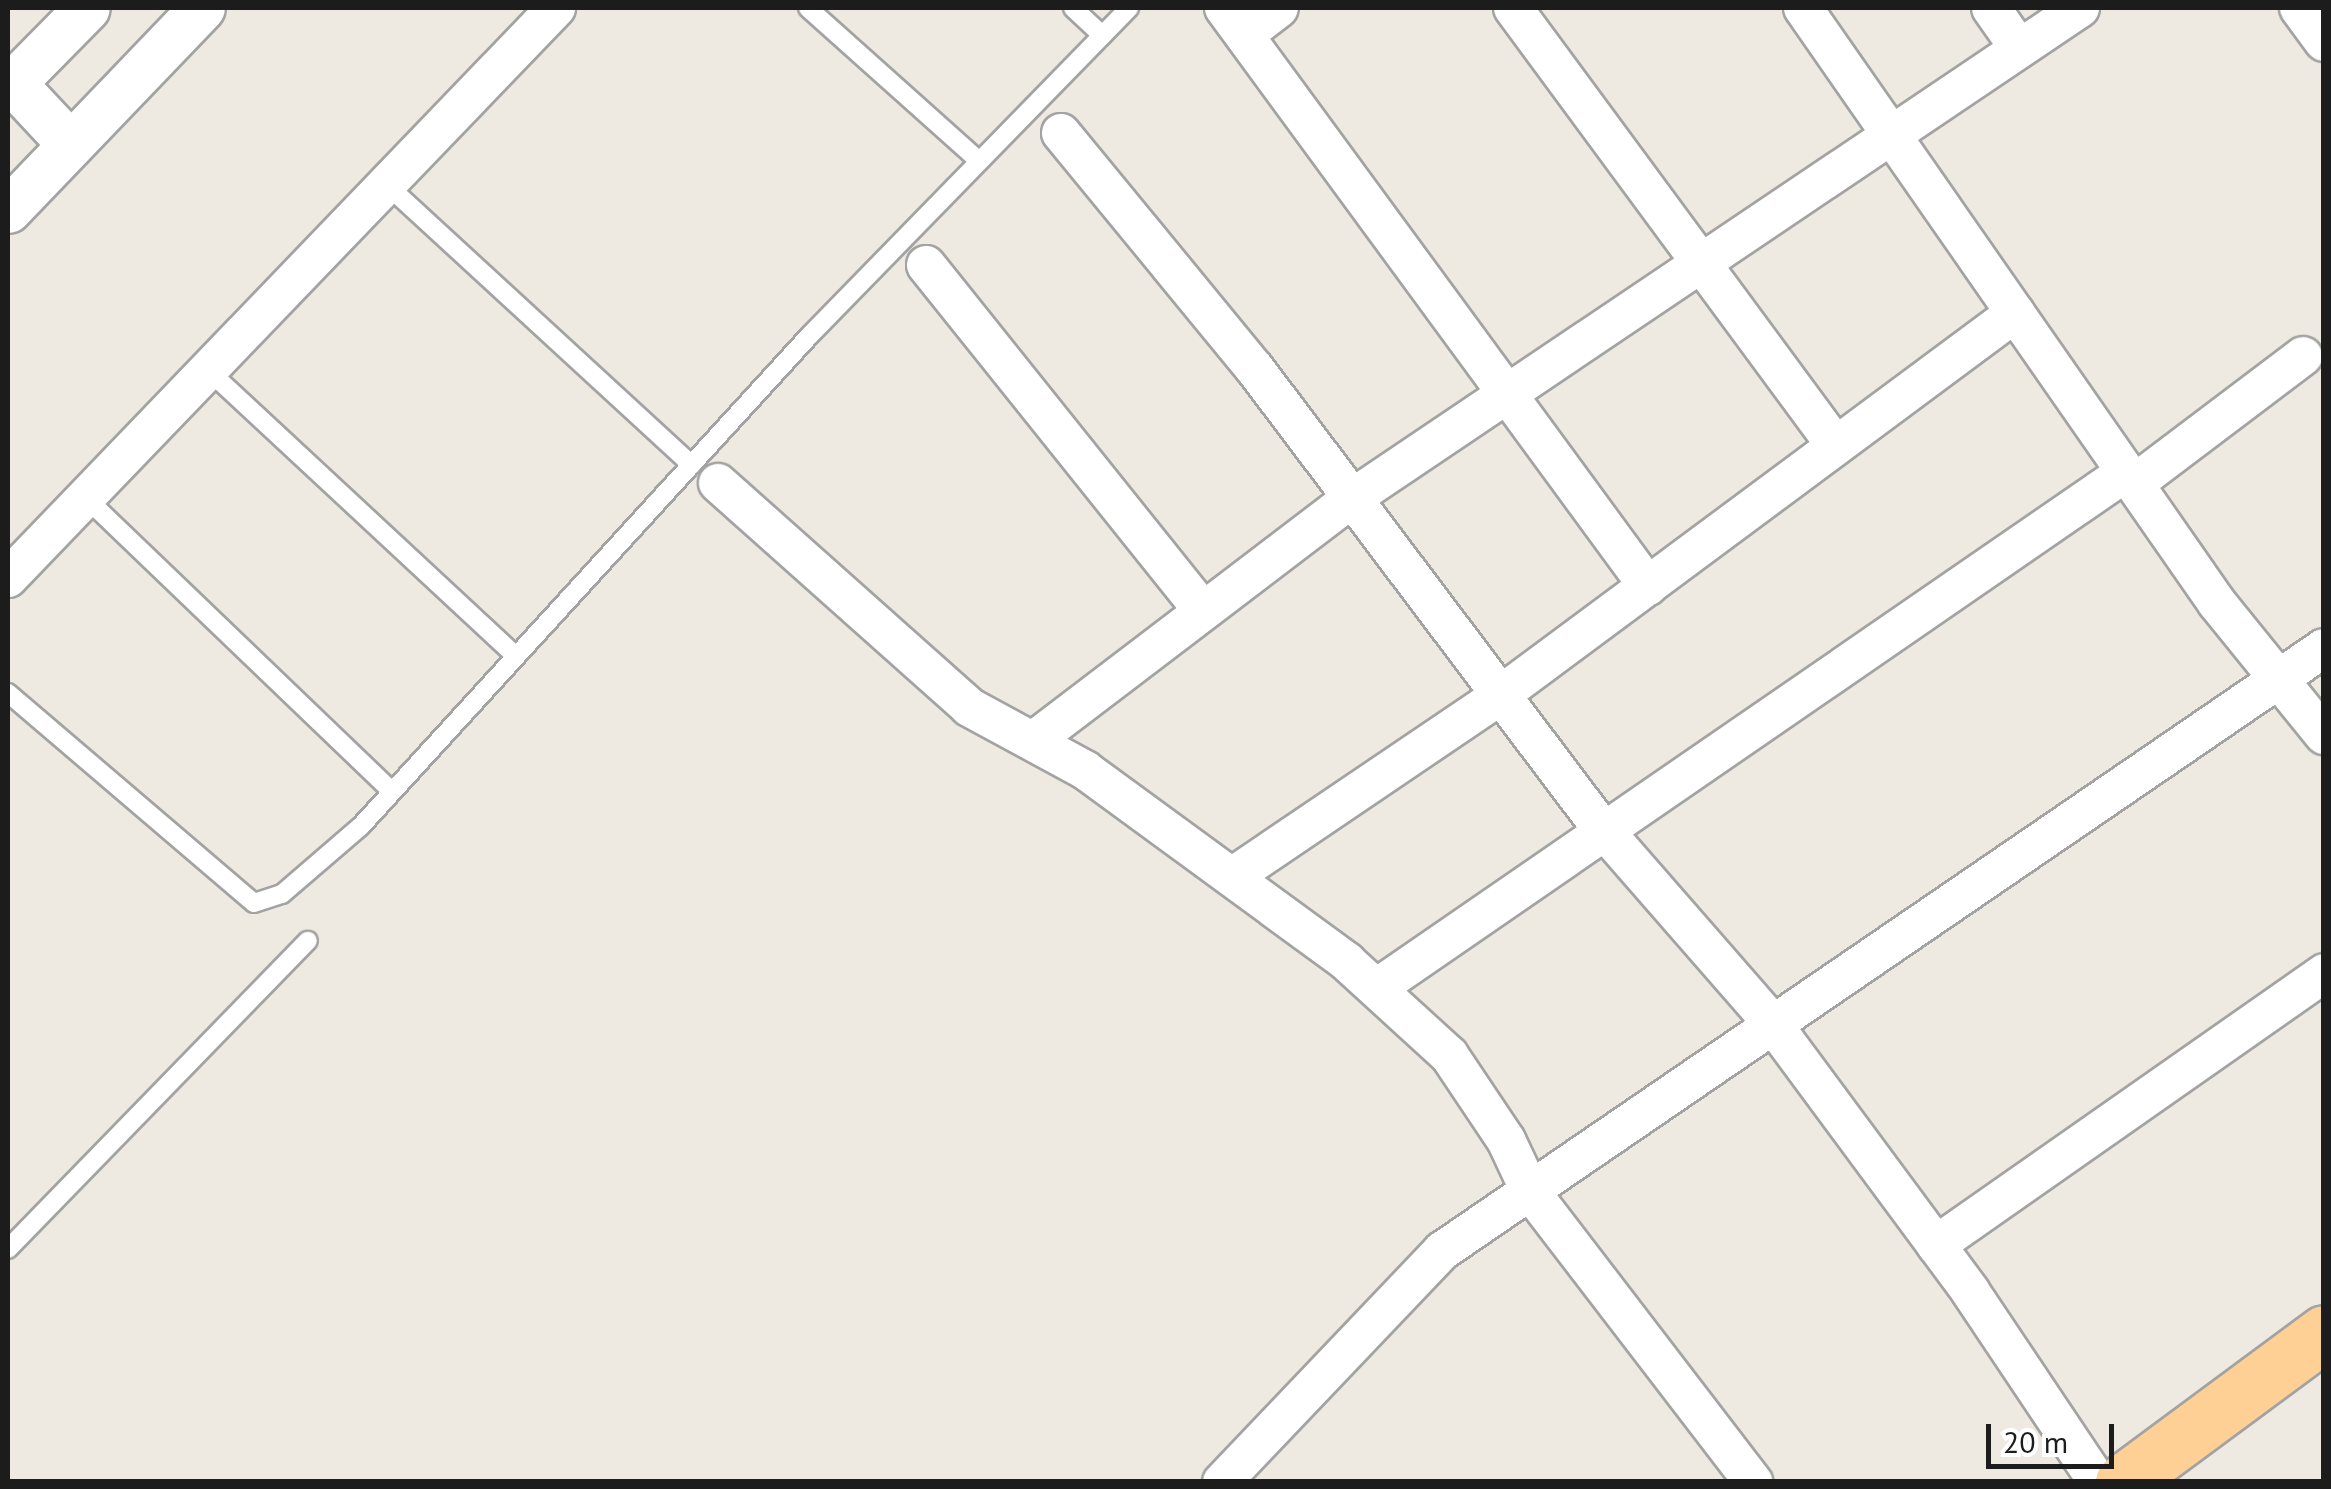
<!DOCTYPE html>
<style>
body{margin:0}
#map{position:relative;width:2331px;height:1489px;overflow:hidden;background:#eeeae1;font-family:"PT Sans",sans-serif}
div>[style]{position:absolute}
.roads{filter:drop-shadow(2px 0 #a3a3a3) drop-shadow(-2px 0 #a3a3a3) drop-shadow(0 2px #a3a3a3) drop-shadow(0 -2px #a3a3a3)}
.service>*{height:18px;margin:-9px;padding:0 9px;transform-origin:9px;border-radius:9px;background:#fff}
.minor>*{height:38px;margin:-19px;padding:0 19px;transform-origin:19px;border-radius:19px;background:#fff}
.tertiary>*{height:45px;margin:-22.5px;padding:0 22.5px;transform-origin:22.5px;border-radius:22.5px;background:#fff}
.primary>*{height:55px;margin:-27.5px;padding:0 27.5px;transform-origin:27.5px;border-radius:27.5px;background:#ffd095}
span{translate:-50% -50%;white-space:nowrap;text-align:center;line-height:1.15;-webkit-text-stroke:8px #fff;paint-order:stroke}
.frame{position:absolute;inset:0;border:10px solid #1c1c1c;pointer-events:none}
.scale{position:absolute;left:1986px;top:1424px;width:128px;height:45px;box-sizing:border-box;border:5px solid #1c1c1c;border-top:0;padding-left:12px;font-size:30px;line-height:35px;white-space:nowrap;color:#1c1c1c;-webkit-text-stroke:8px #fff;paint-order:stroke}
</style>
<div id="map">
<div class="roads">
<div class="service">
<i style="left:808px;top:8px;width:229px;rotate:41.8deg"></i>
<i style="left:1073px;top:8px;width:40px;rotate:43deg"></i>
<i style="left:386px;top:184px;width:415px;rotate:42.6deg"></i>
<i style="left:208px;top:370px;width:420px;rotate:42.9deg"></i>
<i style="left:85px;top:497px;width:425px;rotate:43.8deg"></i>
<i style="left:8px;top:693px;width:323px;rotate:40.5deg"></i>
<i style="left:254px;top:903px;width:29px;rotate:-18deg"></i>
<i style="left:282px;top:894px;width:104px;rotate:-40.7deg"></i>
<i style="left:361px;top:826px;width:665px;rotate:-47.56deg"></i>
<i style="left:810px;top:335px;width:457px;rotate:-45.7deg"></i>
<i style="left:8px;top:1249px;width:430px;rotate:-45.8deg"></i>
</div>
<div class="minor">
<i style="left:1224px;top:8px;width:717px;rotate:53.74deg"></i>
<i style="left:1513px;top:8px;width:544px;rotate:53.59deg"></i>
<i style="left:1803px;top:8px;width:725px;rotate:55.17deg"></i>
<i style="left:2217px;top:603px;width:170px;rotate:51deg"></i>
<i style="left:1991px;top:8px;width:49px;rotate:55deg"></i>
<i style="left:2299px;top:8px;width:42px;rotate:53.7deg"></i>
<i style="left:1244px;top:35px;width:44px;rotate:-37.6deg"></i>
<i style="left:1061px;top:133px;width:306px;rotate:50.6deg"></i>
<i style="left:1255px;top:369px;width:566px;rotate:52.97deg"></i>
<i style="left:1596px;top:821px;width:268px;rotate:48.9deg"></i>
<i style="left:1772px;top:1023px;width:333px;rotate:53.5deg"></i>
<i style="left:1970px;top:1291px;width:230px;rotate:56.2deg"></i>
<i style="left:926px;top:265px;width:440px;rotate:51.3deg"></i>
<i style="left:718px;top:483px;width:336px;rotate:41.7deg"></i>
<i style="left:969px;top:707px;width:132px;rotate:28.5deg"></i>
<i style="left:1085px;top:770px;width:325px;rotate:36.2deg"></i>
<i style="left:1347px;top:962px;width:138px;rotate:42.4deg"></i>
<i style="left:1449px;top:1055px;width:102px;rotate:56.2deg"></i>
<i style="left:1506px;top:1140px;width:56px;rotate:64.8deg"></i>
<i style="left:1530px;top:1191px;width:367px;rotate:52.5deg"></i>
<i style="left:2134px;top:484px;width:212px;rotate:-37.1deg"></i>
<i style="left:8px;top:578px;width:791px;rotate:-46.13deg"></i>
<i style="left:1033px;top:741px;width:400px;rotate:-37.3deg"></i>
<i style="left:1351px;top:499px;width:879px;rotate:-33.96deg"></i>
<i style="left:1232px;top:877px;width:323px;rotate:-34.1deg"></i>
<i style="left:1499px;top:696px;width:643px;rotate:-36.58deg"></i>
<i style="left:1377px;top:988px;width:910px;rotate:-34.56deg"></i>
<i style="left:1936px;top:1245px;width:474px;rotate:-35deg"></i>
<i style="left:1222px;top:1482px;width:319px;rotate:-46.4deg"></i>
<i style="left:1442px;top:1251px;width:1068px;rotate:-34.36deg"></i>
</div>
<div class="tertiary">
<i style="left:13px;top:83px;width:83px;rotate:46.9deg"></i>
<i style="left:8px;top:88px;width:112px;rotate:-45.4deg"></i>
<i style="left:8px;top:210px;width:280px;rotate:-46.2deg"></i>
</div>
<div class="primary">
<i style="left:2123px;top:1482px;width:250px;rotate:-36.5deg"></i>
</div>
</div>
<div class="frame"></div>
<div class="scale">20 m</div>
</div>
